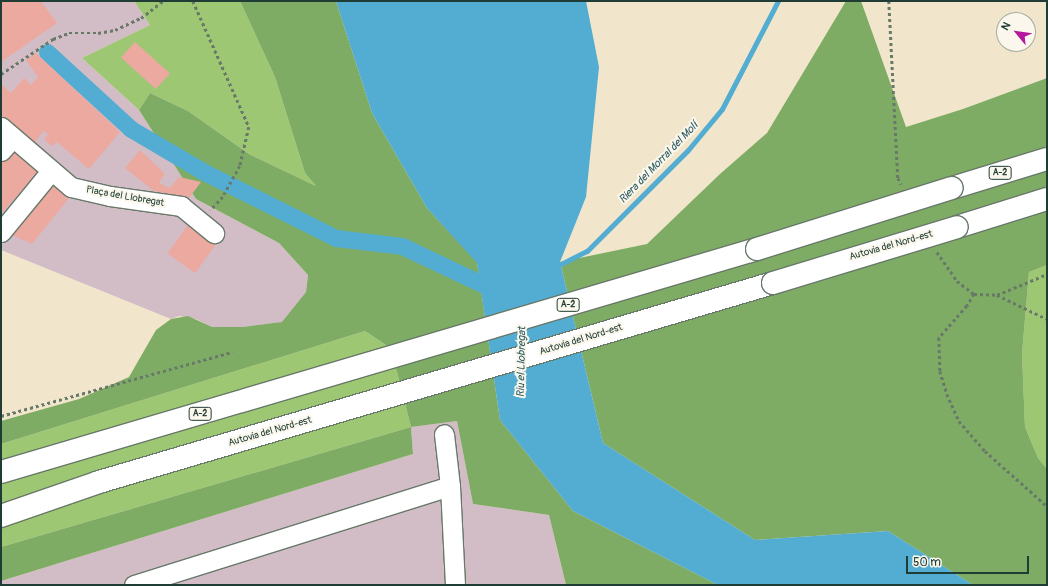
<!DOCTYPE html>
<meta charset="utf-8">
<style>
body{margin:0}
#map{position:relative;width:1048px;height:586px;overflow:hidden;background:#f1e6cb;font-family:Pangolin,sans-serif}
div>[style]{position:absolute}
.industrial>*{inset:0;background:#d2bdc6}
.green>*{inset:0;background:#9dc773}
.forest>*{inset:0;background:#7eac65}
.water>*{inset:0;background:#53acd1}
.stream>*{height:5px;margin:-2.5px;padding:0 2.5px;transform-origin:2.5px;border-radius:2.5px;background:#53acd1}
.canal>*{height:17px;margin:-8.5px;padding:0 8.5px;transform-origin:8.5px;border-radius:8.5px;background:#53acd1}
.building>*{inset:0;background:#eca9a0;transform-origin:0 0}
.path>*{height:2.5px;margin-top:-1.25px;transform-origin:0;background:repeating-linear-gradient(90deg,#687869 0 3px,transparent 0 6px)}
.roads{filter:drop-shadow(1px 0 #687869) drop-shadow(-1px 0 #687869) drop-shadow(0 1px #687869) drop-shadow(0 -1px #687869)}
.street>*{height:19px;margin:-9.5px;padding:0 9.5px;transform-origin:9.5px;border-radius:9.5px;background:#fff}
.highway>*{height:22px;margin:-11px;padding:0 11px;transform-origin:11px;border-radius:11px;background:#fff}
.bridges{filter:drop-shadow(1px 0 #687869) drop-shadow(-1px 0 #687869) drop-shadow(0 1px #687869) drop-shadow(0 -1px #687869)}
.highway-bridge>*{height:22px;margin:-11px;padding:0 11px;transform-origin:11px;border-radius:11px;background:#fff}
span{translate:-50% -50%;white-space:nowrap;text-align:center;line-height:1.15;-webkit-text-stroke:4px #fbf7ec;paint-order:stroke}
.shield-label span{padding:1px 3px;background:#fbf7ec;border:1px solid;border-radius:3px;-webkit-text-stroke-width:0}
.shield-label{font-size:9px;color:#1f3d34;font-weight:700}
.street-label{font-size:10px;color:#1f3d34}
.water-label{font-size:11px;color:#2f5e63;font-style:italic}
.frame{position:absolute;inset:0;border:2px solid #1f3d34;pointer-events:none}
.north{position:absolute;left:996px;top:12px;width:40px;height:40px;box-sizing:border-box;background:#fbf7ec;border:1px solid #a3ada2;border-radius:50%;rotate:299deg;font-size:11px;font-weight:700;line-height:16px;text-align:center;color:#1f3d34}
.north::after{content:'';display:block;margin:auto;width:14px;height:18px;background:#b5179e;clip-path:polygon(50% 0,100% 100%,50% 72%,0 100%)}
.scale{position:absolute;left:906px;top:556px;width:123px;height:18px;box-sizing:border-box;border:2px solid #1f3d34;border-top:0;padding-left:5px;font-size:12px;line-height:14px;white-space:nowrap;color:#1f3d34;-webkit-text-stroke:3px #fbf7ec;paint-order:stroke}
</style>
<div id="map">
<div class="industrial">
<i style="clip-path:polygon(1px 1px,134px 1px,150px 25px,82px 58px,139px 110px,196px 199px,279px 243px,308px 275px,306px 292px,283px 322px,243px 327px,211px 327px,196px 319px,179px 316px,171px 319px,1px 250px)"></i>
<i style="clip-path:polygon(457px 421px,473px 504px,549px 515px,566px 585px,1px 585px,1px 581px,413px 454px,411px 427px)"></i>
</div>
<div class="green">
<i style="clip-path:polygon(134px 1px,240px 1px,275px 77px,305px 173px,316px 186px,249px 154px,188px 111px,150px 93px,139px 110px,82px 58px,150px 25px)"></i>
<i style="clip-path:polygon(1047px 265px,1047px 469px,1038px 458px,1025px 427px,1022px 354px,1029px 272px)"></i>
<i style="clip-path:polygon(365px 331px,386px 345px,397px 372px,411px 427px,1px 547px,1px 444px)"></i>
</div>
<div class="forest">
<i style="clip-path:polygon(240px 1px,336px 1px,372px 113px,427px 208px,477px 262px,500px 420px,573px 511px,718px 585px,566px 585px,549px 515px,473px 504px,457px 421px,411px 427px,413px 454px,1px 581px,1px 547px,411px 427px,397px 372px,386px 345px,365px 331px,1px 444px,1px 421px,79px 399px,129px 377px,156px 330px,171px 319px,188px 316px,212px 327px,243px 327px,282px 322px,306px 292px,308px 275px,279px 243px,196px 199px,139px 110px,150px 93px,188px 111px,249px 154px,316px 186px,305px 173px,275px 77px)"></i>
<i style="clip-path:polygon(846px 1px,861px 1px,906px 127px,963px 109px,1047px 78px,1047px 265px,1029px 272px,1022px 354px,1025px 427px,1038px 458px,1047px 469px,1047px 585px,973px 585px,888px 531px,755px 540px,603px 443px,560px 262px,647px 244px,720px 174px,767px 133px)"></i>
</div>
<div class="water">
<i style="clip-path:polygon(336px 1px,586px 1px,599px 67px,586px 197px,560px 262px,603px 443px,755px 540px,888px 531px,973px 585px,718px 585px,573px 511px,500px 420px,477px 263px,427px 208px,372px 113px)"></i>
</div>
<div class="stream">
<i style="left:555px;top:267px;width:36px;rotate:-27deg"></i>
<i style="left:587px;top:251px;width:143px;rotate:-45deg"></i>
<i style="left:688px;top:150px;width:53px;rotate:-50.3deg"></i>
<i style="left:722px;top:109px;width:122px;rotate:-62.6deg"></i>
</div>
<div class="canal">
<i style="left:47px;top:52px;width:114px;rotate:42.5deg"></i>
<i style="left:131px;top:129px;width:85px;rotate:30.5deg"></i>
<i style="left:204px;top:172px;width:148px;rotate:26.6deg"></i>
<i style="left:336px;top:238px;width:66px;rotate:6.9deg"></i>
<i style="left:402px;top:246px;width:110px;rotate:25.4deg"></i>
</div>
<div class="building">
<i style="clip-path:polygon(1px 1px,41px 1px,57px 23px,1px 62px)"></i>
<i style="left:135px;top:42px;width:47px;height:21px;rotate:42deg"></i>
<i style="clip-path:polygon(36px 53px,120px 132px,89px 169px,57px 142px,52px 146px,44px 139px,48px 134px,44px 131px,33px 144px,1px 115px,1px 84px,11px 93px,24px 78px,31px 85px,38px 77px,26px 60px)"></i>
<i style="clip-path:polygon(12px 144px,41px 168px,1px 214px,1px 156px)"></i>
<i style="clip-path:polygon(140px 150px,165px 174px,159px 183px,170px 188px,179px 177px,201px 182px,189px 198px,154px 191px,125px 168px)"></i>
<i style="clip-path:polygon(49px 176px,74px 192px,32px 244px,3px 231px)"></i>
<i style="left:188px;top:225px;width:34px;height:35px;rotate:36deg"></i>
</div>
<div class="path">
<i style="left:193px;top:1px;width:138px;rotate:66deg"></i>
<i style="left:249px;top:127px;width:40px;rotate:103deg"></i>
<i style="left:240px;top:166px;width:35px;rotate:119deg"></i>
<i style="left:223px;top:197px;width:18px;rotate:133deg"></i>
<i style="left:889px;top:1px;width:177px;rotate:87.1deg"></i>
<i style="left:898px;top:178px;width:7px;rotate:63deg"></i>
<i style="left:1px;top:74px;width:63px;rotate:-33.9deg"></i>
<i style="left:53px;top:39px;width:17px;rotate:-21deg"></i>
<i style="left:69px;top:33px;width:29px"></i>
<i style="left:98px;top:33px;width:17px;rotate:-10deg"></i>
<i style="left:115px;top:30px;width:29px;rotate:-25deg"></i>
<i style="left:141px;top:18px;width:28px;rotate:-38deg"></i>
<i style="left:937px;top:252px;width:35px;rotate:55deg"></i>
<i style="left:957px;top:281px;width:21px;rotate:37deg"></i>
<i style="left:974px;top:294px;width:14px;rotate:120deg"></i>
<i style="left:967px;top:306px;width:43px;rotate:131.2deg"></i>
<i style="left:939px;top:338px;width:33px;rotate:88deg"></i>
<i style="left:940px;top:371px;width:24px;rotate:73deg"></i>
<i style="left:947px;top:394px;width:30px;rotate:66deg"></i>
<i style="left:959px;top:421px;width:40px;rotate:49deg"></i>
<i style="left:985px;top:451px;width:83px;rotate:41.6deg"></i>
<i style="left:974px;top:294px;width:23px;rotate:2deg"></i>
<i style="left:997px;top:295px;width:54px;rotate:-22.8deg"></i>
<i style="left:997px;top:295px;width:55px;rotate:25.6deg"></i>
<i style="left:1px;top:416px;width:240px;rotate:-15.5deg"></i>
</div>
<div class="roads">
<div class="street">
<i style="left:1px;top:127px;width:92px;rotate:40.6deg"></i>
<i style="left:71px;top:187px;width:40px;rotate:13deg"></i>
<i style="left:110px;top:196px;width:72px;rotate:8deg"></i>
<i style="left:181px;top:206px;width:43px;rotate:39.3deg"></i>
<i style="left:1px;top:151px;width:18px;rotate:-49deg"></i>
<i style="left:1px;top:232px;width:79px;rotate:-50.7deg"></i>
<i style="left:450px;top:486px;width:99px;rotate:87.1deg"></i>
<i style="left:134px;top:585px;width:331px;rotate:-17.4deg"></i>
<i style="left:450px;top:486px;width:52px;rotate:-96.6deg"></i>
</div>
<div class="highway">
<i style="left:952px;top:188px;width:99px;rotate:-17deg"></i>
<i style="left:957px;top:227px;width:94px;rotate:-17.3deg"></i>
<i style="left:1px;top:472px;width:788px;rotate:-16.43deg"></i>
<i style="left:1px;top:516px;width:104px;rotate:-19.1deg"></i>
<i style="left:99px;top:482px;width:703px;rotate:-16.45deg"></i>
</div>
</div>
<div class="bridges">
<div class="highway-bridge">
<i style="left:757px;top:249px;width:204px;rotate:-17.4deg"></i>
<i style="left:773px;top:283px;width:192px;rotate:-16.9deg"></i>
</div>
</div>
<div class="shield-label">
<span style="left:1000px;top:173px">A-2</span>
<span style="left:568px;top:305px">A-2</span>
<span style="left:200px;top:414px">A-2</span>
</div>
<div class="street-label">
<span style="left:125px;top:197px;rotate:10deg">Plaça del Llobregat</span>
<span style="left:891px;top:246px;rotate:-16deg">Autovia del Nord-est</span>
<span style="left:581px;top:340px;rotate:-17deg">Autovia del Nord-est</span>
<span style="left:270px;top:432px;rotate:-16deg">Autovia del Nord-est</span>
</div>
<div class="water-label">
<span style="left:659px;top:163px;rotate:-46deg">Riera del Morral del Molí</span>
<span style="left:522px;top:362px;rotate:-89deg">Riu el Llobregat</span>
</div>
<div class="frame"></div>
<div class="north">N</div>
<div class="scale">50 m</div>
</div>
